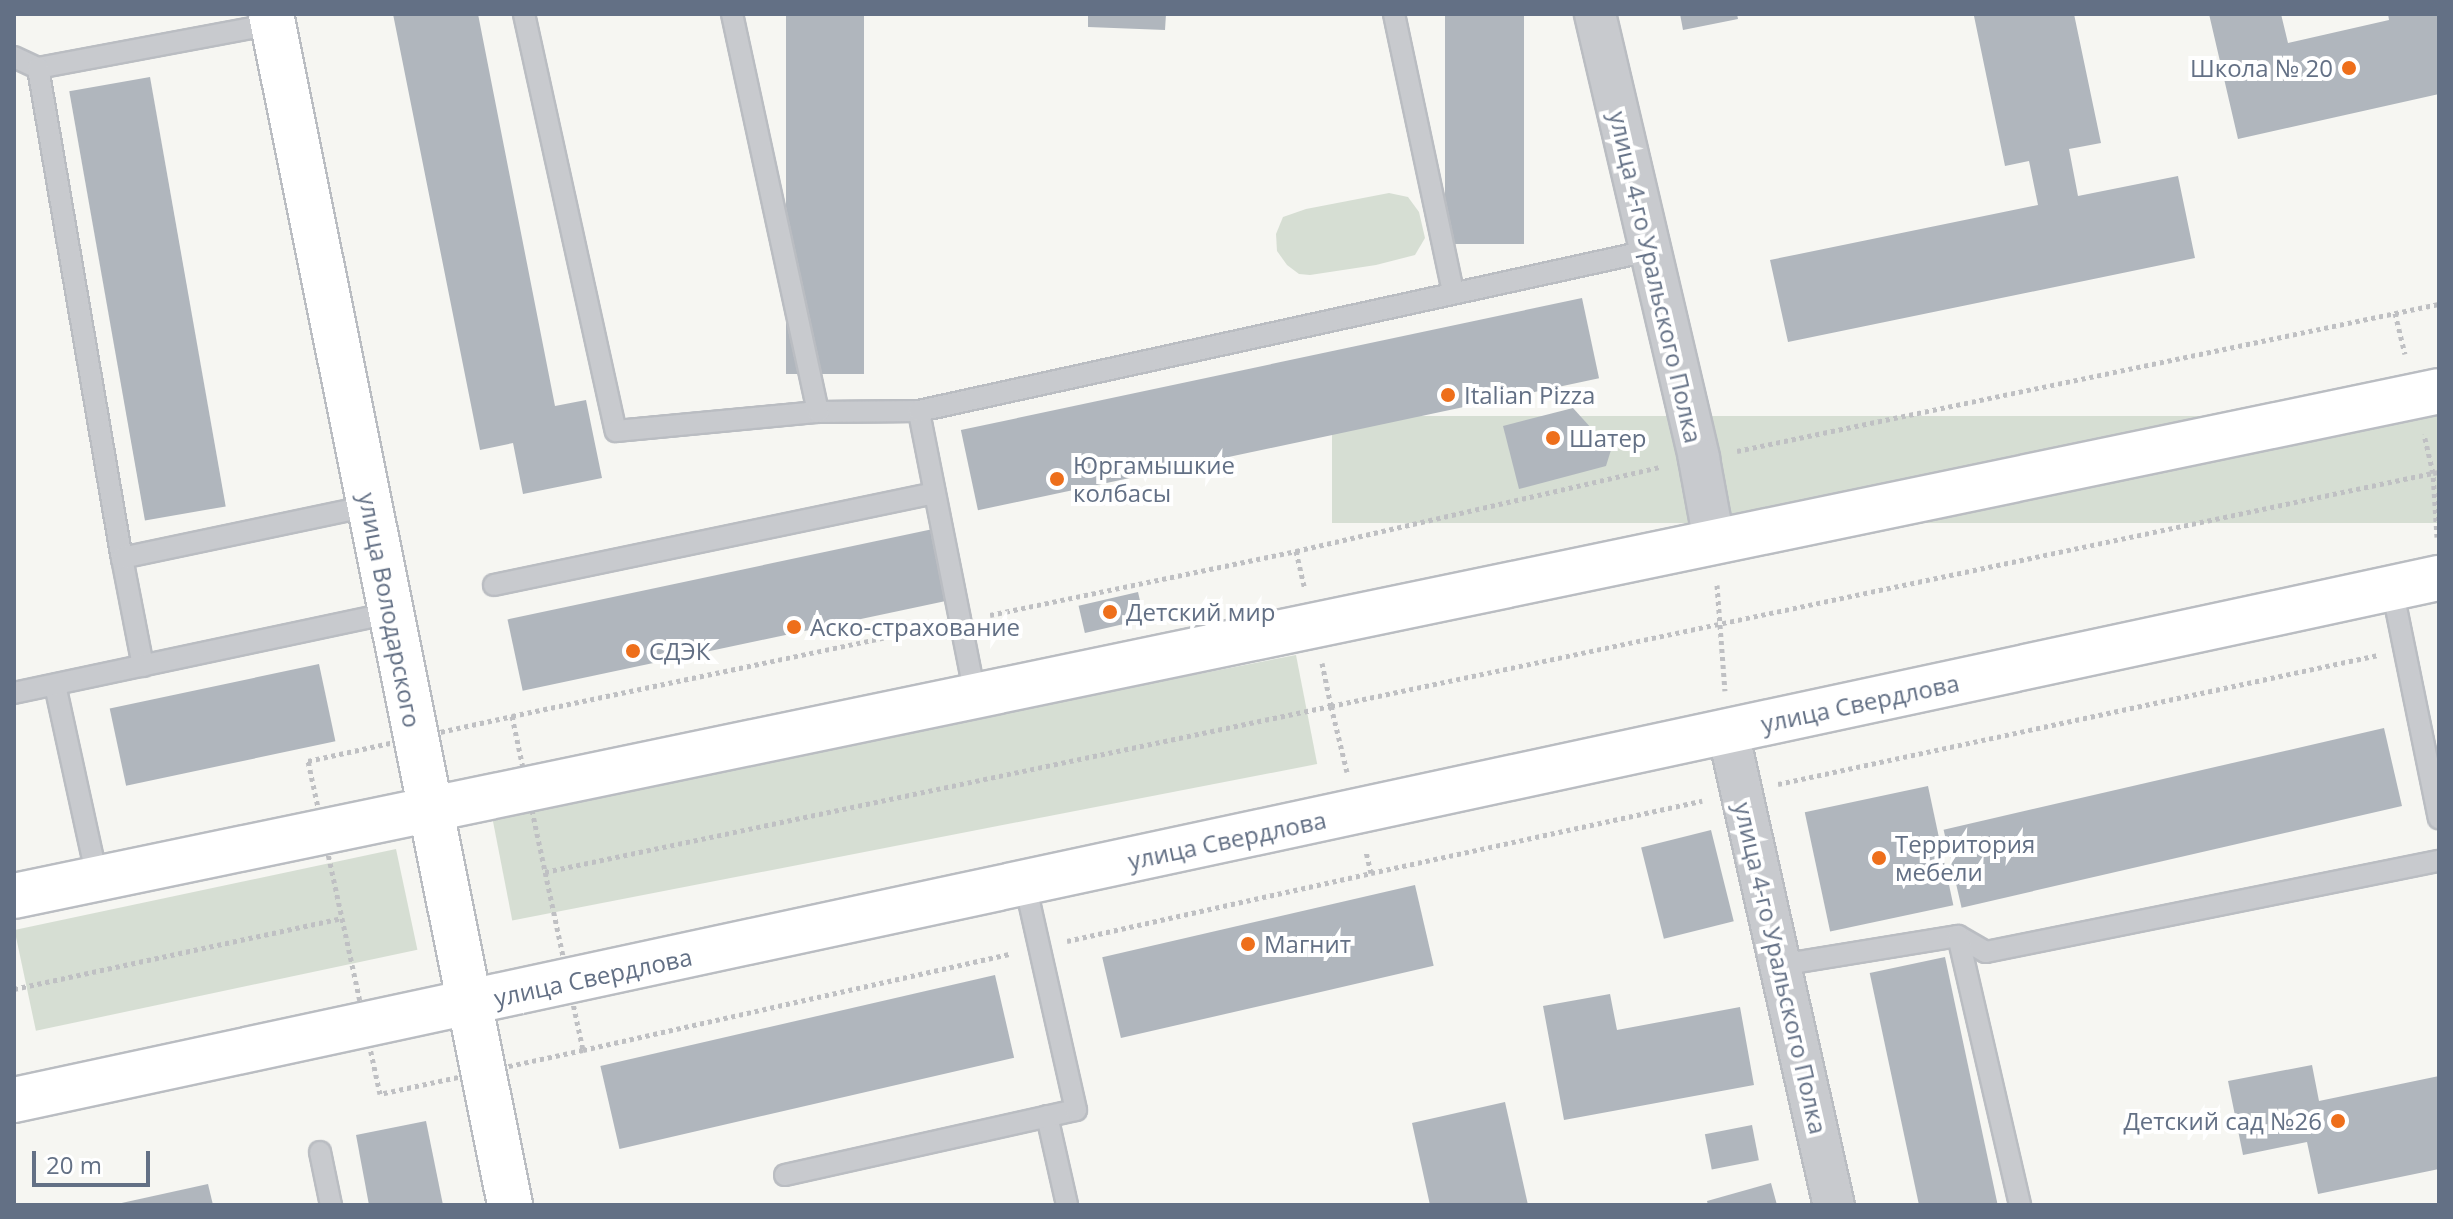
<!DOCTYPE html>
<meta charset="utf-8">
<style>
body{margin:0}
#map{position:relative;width:2453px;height:1219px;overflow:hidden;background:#f6f6f2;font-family:"Open Sans",sans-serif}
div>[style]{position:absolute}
.green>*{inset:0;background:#d6ded3;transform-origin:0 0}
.building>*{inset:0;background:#b0b6bd;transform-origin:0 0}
.path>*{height:5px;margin-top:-2.5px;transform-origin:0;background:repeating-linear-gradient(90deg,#bfc0c3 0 4px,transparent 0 8px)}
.roads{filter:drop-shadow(2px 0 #babdc2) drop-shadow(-2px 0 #babdc2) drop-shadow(0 2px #babdc2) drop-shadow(0 -2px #babdc2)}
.service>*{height:20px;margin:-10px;padding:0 10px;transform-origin:10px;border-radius:10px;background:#c8cace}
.minor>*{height:40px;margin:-20px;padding:0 20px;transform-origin:20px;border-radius:20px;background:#c8cace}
.secondary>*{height:44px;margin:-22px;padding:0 22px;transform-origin:22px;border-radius:22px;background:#fff}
.primary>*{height:44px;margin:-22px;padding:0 22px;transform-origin:22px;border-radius:22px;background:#fff}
.dots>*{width:22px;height:22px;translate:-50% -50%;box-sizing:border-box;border:4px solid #fff;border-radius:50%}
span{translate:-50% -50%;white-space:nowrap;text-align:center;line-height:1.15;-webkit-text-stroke:8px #fff;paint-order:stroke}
.poi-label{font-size:24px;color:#637085}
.right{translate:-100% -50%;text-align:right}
.left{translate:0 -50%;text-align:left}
.street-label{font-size:24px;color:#637085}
.frame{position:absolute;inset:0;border:16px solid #637085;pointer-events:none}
.scale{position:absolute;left:32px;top:1151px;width:118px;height:36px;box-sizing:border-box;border:4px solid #637085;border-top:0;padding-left:10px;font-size:24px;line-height:28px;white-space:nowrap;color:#637085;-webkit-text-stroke:6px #fff;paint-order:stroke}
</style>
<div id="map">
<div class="green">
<i style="clip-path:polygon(1389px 193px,1408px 197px,1419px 212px,1425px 238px,1415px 255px,1376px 265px,1310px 275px,1299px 274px,1287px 265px,1277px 251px,1276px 234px,1283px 217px,1306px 209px)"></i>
<i style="left:2439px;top:416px;width:107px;height:1107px;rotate:90deg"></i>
<i style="left:1296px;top:655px;width:111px;height:820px;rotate:79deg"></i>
<i style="left:396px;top:849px;width:103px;height:390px;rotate:78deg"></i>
</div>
<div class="building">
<i style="clip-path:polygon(393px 14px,478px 14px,555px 406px,586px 400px,602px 478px,523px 494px,513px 443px,480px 450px)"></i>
<i style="left:786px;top:14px;width:78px;height:360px"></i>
<i style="clip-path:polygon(1088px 14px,1166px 14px,1165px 30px,1088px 27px)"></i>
<i style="left:1445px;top:14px;width:79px;height:230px"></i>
<i style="clip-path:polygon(1680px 14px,1737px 14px,1738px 19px,1683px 30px)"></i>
<i style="clip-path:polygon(1984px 14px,2074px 14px,2101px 143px,2069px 149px,2078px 196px,2178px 176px,2195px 258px,1788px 342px,1770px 260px,2038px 205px,2029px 161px,2005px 166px,1974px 16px)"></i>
<i style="clip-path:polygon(2209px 14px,2281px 14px,2288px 43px,2389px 20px,2388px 14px,2439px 14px,2439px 94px,2238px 139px)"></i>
<i style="left:150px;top:77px;width:436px;height:82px;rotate:80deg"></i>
<i style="left:1582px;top:298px;width:82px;height:635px;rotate:78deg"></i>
<i style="clip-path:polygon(1573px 408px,1611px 450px,1606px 466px,1519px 489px,1503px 426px)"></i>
<i style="left:933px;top:529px;width:73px;height:435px;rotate:78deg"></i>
<i style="left:1138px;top:592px;width:28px;height:61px;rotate:77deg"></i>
<i style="left:319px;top:664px;width:79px;height:214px;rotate:78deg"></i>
<i style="left:2384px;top:728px;width:80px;height:452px;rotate:77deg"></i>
<i style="left:1928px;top:786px;width:122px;height:126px;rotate:78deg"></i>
<i style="left:1711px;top:830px;width:94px;height:72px;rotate:76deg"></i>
<i style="left:1415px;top:885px;width:83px;height:321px;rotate:77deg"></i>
<i style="left:1945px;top:957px;width:254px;height:77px;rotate:78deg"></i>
<i style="left:995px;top:975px;width:85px;height:405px;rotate:77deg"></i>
<i style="clip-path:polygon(1610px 994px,1617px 1030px,1740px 1007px,1754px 1085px,1564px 1120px,1543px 1006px)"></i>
<i style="clip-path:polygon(2312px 1065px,2319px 1101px,2439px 1076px,2439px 1169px,2318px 1194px,2307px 1142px,2243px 1155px,2228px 1081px)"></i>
<i style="clip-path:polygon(1505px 1102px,1528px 1205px,1430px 1205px,1412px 1123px)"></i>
<i style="clip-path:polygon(426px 1121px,443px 1205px,369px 1205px,356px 1135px)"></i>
<i style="left:1752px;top:1125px;width:36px;height:48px;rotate:79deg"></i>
<i style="clip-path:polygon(1771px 1183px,1777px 1205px,1708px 1205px,1707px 1201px)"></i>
<i style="clip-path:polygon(208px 1184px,213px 1205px,117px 1205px,117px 1204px)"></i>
</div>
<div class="path">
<i style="left:2395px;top:313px;width:42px;rotate:76.3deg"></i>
<i style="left:1737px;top:451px;width:717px;rotate:-11.83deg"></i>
<i style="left:2437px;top:537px;width:64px;rotate:-93.6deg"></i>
<i style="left:2433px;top:473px;width:6px;rotate:-9deg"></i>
<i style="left:1296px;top:551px;width:375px;rotate:-13deg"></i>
<i style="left:1717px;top:585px;width:106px;rotate:85.7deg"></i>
<i style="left:990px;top:615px;width:313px;rotate:-11.8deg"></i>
<i style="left:1296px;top:551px;width:37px;rotate:77deg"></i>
<i style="left:512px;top:716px;width:430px;rotate:-11.9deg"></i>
<i style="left:512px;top:716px;width:341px;rotate:78deg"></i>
<i style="left:583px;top:1050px;width:208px;rotate:167.8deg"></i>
<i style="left:380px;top:1094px;width:341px;rotate:-102.2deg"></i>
<i style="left:308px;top:761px;width:209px;rotate:-12.4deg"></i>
<i style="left:1347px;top:772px;width:68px;rotate:-103.6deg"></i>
<i style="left:1331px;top:706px;width:1126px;rotate:-11.94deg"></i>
<i style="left:2433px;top:473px;width:40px;rotate:-103deg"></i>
<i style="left:1778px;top:784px;width:614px;rotate:-12.13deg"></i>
<i style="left:545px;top:872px;width:803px;rotate:-11.93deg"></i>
<i style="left:1331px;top:706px;width:44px;rotate:-101.8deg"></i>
<i style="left:1371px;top:873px;width:339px;rotate:-12.3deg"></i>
<i style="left:1067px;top:941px;width:312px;rotate:-12.6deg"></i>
<i style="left:1371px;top:873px;width:23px;rotate:-103deg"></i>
<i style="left:14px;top:989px;width:336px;rotate:-12.2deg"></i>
<i style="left:583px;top:1050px;width:438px;rotate:-12.7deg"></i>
</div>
<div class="roads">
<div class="service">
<i style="left:524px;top:14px;width:427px;rotate:77.6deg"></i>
<i style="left:616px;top:431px;width:203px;rotate:-5.4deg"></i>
<i style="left:818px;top:412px;width:101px;rotate:-0.6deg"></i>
<i style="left:732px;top:14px;width:407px;rotate:77.8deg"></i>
<i style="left:1394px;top:14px;width:284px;rotate:78deg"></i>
<i style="left:14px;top:57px;width:26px;rotate:25deg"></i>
<i style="left:38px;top:68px;width:239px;rotate:-10.6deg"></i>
<i style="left:38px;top:68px;width:497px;rotate:80.3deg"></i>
<i style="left:494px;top:585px;width:450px;rotate:-11.8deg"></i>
<i style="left:2392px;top:588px;width:235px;rotate:78.5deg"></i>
<i style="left:143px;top:666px;width:110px;rotate:-101deg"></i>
<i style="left:122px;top:558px;width:252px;rotate:-11.9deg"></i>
<i style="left:55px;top:685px;width:198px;rotate:77.7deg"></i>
<i style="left:14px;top:693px;width:384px;rotate:-12deg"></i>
<i style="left:975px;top:695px;width:289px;rotate:-101.2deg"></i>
<i style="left:919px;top:411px;width:746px;rotate:-12.38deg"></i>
<i style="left:1958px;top:936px;width:32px;rotate:30deg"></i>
<i style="left:1986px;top:952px;width:462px;rotate:-11.4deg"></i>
<i style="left:1780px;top:965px;width:180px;rotate:-9.3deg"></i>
<i style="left:1958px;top:936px;width:276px;rotate:77deg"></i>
<i style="left:1047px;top:1116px;width:91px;rotate:77.3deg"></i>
<i style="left:320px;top:1152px;width:54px;rotate:78.3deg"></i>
<i style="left:785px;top:1175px;width:298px;rotate:-12.6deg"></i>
<i style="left:1076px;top:1110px;width:232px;rotate:-102.7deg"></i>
</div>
<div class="minor">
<i style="left:1595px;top:14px;width:457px;rotate:76.8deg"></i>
<i style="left:1699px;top:459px;width:83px;rotate:79.6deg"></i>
<i style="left:1728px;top:732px;width:485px;rotate:77.4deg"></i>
</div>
<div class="secondary">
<i style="left:14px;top:896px;width:2477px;rotate:-11.76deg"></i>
<i style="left:14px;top:1100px;width:2481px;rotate:-12.15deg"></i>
</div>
<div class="primary">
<i style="left:271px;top:14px;width:1215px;rotate:78.65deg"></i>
</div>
</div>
<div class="dots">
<i style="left:2349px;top:68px;background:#ee6f1b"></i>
<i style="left:1448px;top:395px;background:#ee6f1b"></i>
<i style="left:1553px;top:438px;background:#ee6f1b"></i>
<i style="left:1057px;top:479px;background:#ee6f1b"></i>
<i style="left:1110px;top:612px;background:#ee6f1b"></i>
<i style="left:794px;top:627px;background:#ee6f1b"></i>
<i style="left:633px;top:651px;background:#ee6f1b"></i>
<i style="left:1879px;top:858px;background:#ee6f1b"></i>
<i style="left:1248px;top:944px;background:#ee6f1b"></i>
<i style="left:2338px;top:1121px;background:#ee6f1b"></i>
</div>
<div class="poi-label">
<span class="right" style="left:2333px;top:68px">Школа № 20</span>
<span class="left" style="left:1464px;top:395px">Italian Pizza</span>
<span class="left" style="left:1569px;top:438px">Шатер</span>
<span class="left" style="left:1073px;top:479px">Юргамышкие<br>колбасы</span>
<span class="left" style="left:1126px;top:612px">Детский мир</span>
<span class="left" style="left:810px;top:627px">Аско-страхование</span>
<span class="left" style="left:649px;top:651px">СДЭК</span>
<span class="left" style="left:1895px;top:858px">Территория<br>мебели</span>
<span class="left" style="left:1264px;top:944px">Магнит</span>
<span class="right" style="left:2322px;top:1121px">Детский сад №26</span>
</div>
<div class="street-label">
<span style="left:1656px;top:277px;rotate:77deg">улица 4-го Уральского Полка</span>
<span style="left:390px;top:610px;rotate:79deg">улица Володарского</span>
<span style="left:1860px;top:703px;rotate:-12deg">улица Свердлова</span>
<span style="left:1227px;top:840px;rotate:-12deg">улица Свердлова</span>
<span style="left:1781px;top:968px;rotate:77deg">улица 4-го Уральского Полка</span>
<span style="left:593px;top:977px;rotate:-12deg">улица Свердлова</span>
</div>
<div class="frame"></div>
<div class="scale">20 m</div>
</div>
